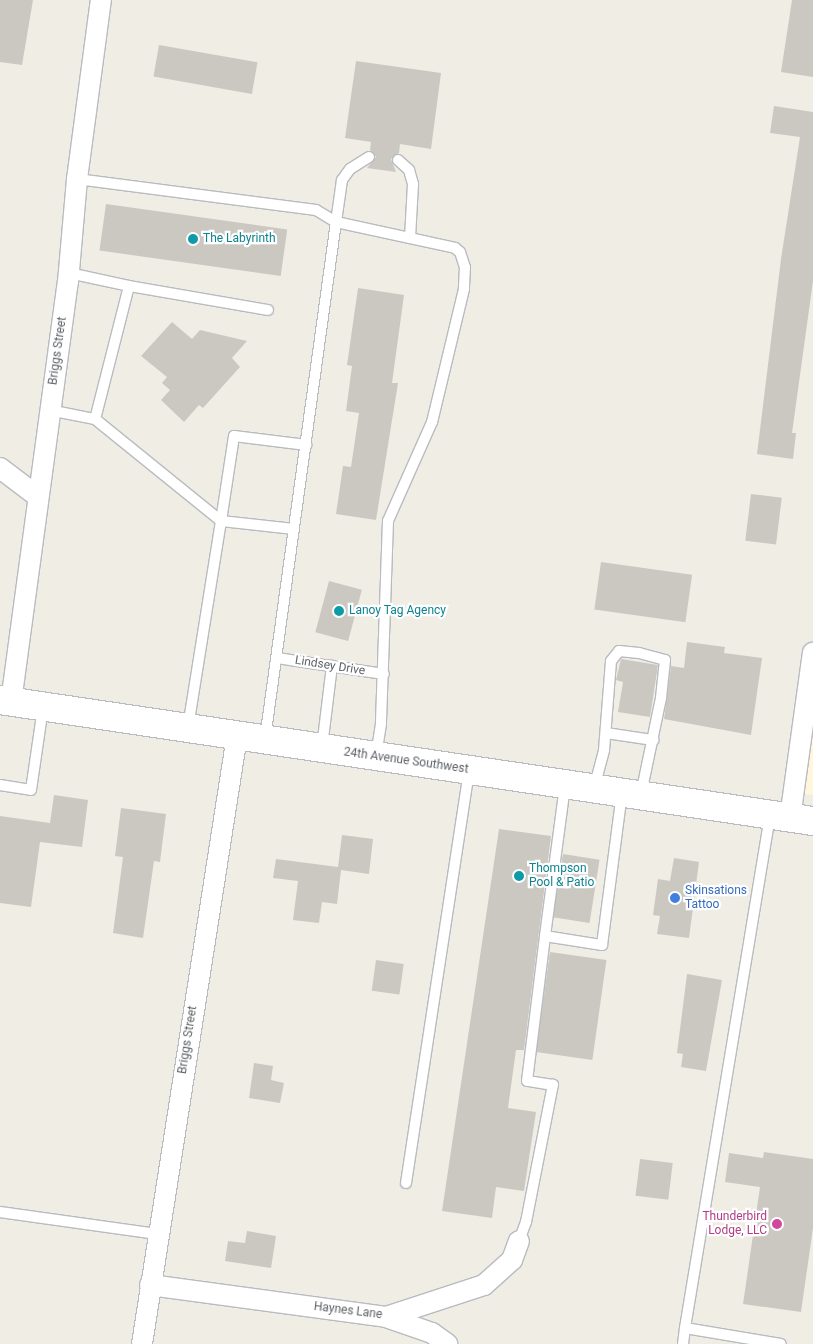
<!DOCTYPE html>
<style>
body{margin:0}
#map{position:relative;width:813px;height:1344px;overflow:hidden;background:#f0ede5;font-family:Roboto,sans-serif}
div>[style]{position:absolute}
.commercial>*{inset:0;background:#fff6db}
.building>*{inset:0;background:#cbc8c2;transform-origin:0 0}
.roads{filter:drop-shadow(1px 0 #b8bbc0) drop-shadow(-1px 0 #b8bbc0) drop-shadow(0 1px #b8bbc0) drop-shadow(0 -1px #b8bbc0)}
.lane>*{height:10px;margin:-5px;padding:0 5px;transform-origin:5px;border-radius:5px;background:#fff}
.street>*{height:20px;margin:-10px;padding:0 10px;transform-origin:10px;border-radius:10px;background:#fff}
.secondary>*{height:28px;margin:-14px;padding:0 14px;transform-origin:14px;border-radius:14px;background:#fff}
.dots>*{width:14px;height:14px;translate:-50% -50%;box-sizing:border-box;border:2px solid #fff;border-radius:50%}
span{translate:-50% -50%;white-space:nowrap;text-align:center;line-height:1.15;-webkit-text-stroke:4.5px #fff;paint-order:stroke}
.culture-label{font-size:12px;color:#0d838f}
.left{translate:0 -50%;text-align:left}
.street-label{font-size:12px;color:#5d6166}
.shop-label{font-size:12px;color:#366cbe}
.hotel-label{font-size:12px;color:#b23c85}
.right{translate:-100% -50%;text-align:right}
</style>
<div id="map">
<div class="commercial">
<i style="clip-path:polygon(813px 710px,813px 795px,801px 794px)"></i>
</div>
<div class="building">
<i style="clip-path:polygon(0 0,33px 0,22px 65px,0 62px)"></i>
<i style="clip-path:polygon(792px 0,813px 0,813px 77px,781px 72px)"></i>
<i style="left:159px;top:45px;width:100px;height:32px;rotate:10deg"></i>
<i style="clip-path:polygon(356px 61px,441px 73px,431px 149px,400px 144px,399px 153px,391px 159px,396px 172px,367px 168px,376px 157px,370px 150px,371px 142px,345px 138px)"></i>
<i style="clip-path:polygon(774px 106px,813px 112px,813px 281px,792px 433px,796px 433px,793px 459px,757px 454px,781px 259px,800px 137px,770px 133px)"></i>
<i style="left:106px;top:204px;width:183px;height:47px;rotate:8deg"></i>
<i style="clip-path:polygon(358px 288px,404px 295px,392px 383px,398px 383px,376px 520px,336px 514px,343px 466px,351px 467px,359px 413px,346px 411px,352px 366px,347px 365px)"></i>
<i style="clip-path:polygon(172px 322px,192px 339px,200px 330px,247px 341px,232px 358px,240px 367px,203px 408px,199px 405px,184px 422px,161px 400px,170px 390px,162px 383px,167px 377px,141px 356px)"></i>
<i style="left:751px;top:494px;width:31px;height:47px;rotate:7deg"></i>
<i style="left:601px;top:562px;width:92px;height:48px;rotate:8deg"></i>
<i style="left:329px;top:581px;width:34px;height:53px;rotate:15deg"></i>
<i style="clip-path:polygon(687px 642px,725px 647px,724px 653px,762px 658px,751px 735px,664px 719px,671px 666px,684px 668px)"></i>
<i style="clip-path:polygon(621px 659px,658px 665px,650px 717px,618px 712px,623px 682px,616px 680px)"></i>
<i style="clip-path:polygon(54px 795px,88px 800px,82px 847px,40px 842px,31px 907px,0 903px,0 816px,50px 823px)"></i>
<i style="clip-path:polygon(121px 808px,166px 814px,160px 862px,154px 861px,143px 938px,113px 933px,123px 857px,115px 856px)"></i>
<i style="clip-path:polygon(499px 829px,551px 836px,524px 1050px,516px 1050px,508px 1108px,536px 1112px,524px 1191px,496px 1187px,492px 1218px,442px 1211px)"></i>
<i style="clip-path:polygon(342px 835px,373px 839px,369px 874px,341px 870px,337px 904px,322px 902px,319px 923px,293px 920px,298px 881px,273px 878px,276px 859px,338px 867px)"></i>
<i style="left:563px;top:854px;width:37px;height:64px;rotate:9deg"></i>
<i style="clip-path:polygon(674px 858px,699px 862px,689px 938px,657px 934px,660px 916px,653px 915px,658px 879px,670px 881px)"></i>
<i style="left:550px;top:952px;width:57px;height:101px;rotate:8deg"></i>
<i style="left:376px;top:960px;width:28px;height:31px;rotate:8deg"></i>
<i style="clip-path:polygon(687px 974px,722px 980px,706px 1071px,681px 1067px,683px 1054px,677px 1053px)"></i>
<i style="clip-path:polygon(254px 1063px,273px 1066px,271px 1080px,284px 1083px,280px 1103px,249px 1098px)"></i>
<i style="clip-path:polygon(764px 1152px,813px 1159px,813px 1228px,801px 1312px,743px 1304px,760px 1187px,725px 1182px,729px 1153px,763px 1158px)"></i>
<i style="left:640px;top:1159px;width:33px;height:37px;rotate:7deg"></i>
<i style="clip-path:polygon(247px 1231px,276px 1236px,271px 1268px,225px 1261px,228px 1241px,245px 1243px)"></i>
</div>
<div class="roads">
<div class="lane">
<i style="left:369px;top:157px;width:22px;rotate:148deg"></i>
<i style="left:350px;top:169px;width:14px;rotate:126deg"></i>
<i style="left:342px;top:180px;width:42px;rotate:98.1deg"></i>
<i style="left:336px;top:222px;width:122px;rotate:12.3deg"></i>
<i style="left:455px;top:248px;width:6px;rotate:39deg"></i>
<i style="left:460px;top:252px;width:16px;rotate:72deg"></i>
<i style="left:465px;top:267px;width:22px;rotate:93deg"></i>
<i style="left:464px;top:289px;width:137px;rotate:103.5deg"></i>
<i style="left:432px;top:422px;width:108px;rotate:114deg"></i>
<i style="left:388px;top:521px;width:203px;rotate:92deg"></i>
<i style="left:381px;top:724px;width:31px;rotate:99deg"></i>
<i style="left:398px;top:160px;width:15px;rotate:42deg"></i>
<i style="left:409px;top:170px;width:15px;rotate:74deg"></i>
<i style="left:413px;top:184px;width:54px;rotate:93.2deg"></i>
<i style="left:77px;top:179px;width:241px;rotate:7.4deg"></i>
<i style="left:316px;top:210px;width:23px;rotate:31deg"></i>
<i style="left:336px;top:222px;width:522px;rotate:97.82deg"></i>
<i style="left:69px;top:273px;width:61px;rotate:12.2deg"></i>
<i style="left:129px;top:286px;width:137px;rotate:104.3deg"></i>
<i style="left:129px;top:286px;width:141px;rotate:9.8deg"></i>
<i style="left:49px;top:410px;width:47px;rotate:11.1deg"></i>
<i style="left:95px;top:419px;width:162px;rotate:39deg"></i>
<i style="left:221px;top:521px;width:209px;rotate:99.1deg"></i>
<i style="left:294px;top:529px;width:73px;rotate:-173.7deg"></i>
<i style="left:221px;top:521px;width:86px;rotate:-81.3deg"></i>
<i style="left:234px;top:436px;width:73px;rotate:7.1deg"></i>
<i style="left:277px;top:658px;width:108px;rotate:8.5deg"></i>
<i style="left:606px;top:733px;width:48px;rotate:8.5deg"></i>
<i style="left:322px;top:747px;width:82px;rotate:-83deg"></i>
<i style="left:0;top:785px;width:31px;rotate:9deg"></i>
<i style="left:31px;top:790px;width:83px;rotate:-81.7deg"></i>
<i style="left:565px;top:786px;width:151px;rotate:97.6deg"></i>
<i style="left:545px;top:936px;width:58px;rotate:9deg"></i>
<i style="left:602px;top:945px;width:152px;rotate:-82.5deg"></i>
<i style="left:594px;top:788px;width:39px;rotate:-75deg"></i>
<i style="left:604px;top:750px;width:89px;rotate:-85.5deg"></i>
<i style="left:611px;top:661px;width:13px;rotate:-51deg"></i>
<i style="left:619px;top:651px;width:20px;rotate:6deg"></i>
<i style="left:639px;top:653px;width:27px;rotate:15deg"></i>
<i style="left:665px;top:660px;width:38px;rotate:96deg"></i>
<i style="left:661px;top:698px;width:98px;rotate:101.8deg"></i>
<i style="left:770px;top:816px;width:519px;rotate:99.43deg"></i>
<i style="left:685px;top:1328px;width:97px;rotate:9.5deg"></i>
<i style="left:406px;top:1183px;width:417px;rotate:-81.3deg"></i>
<i style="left:0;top:1212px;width:159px;rotate:8deg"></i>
<i style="left:519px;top:1241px;width:20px;rotate:-70deg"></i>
<i style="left:526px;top:1222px;width:140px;rotate:-78.9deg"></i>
<i style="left:553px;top:1085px;width:26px;rotate:-171deg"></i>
<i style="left:527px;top:1081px;width:146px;rotate:-82.9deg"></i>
<i style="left:683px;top:1344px;width:16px;rotate:-83deg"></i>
</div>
<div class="street">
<i style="left:0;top:468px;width:46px;rotate:37.1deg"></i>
<i style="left:11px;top:702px;width:424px;rotate:-82.3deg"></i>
<i style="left:68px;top:282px;width:103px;rotate:-85deg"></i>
<i style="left:77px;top:179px;width:181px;rotate:-82.4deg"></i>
<i style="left:790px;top:818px;width:167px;rotate:-82.1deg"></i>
<i style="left:150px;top:1285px;width:238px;rotate:7.7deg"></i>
<i style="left:386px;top:1317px;width:103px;rotate:-18.1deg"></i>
<i style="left:484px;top:1285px;width:38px;rotate:-42deg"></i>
<i style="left:512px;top:1260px;width:20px;rotate:-70deg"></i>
<i style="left:386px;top:1317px;width:49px;rotate:19.2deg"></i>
<i style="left:432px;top:1333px;width:19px;rotate:36deg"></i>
<i style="left:142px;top:1344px;width:615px;rotate:-81.12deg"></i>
</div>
<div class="secondary">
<i style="left:0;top:700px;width:822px;rotate:8.47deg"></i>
</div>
</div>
<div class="dots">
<i style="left:193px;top:239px;background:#0f9aa8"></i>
<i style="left:339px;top:611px;background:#0f9aa8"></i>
<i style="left:519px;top:876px;background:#0f9aa8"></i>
<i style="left:675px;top:898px;background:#3f7fe0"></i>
<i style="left:777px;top:1224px;background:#d1479c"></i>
</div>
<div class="culture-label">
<span class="left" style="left:203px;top:239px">The Labyrinth</span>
<span class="left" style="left:349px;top:611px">Lanoy Tag Agency</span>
<span class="left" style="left:529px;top:876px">Thompson<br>Pool &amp; Patio</span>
</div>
<div class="street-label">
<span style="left:58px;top:351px;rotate:-82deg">Briggs Street</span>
<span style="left:330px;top:666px;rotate:9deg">Lindsey Drive</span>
<span style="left:406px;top:761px;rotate:8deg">24th Avenue Southwest</span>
<span style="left:188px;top:1040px;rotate:-81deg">Briggs Street</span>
<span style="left:348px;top:1311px;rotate:7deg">Haynes Lane</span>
</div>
<div class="shop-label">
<span class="left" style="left:685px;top:898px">Skinsations<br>Tattoo</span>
</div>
<div class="hotel-label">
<span class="right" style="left:767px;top:1224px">Thunderbird<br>Lodge, LLC</span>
</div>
</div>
